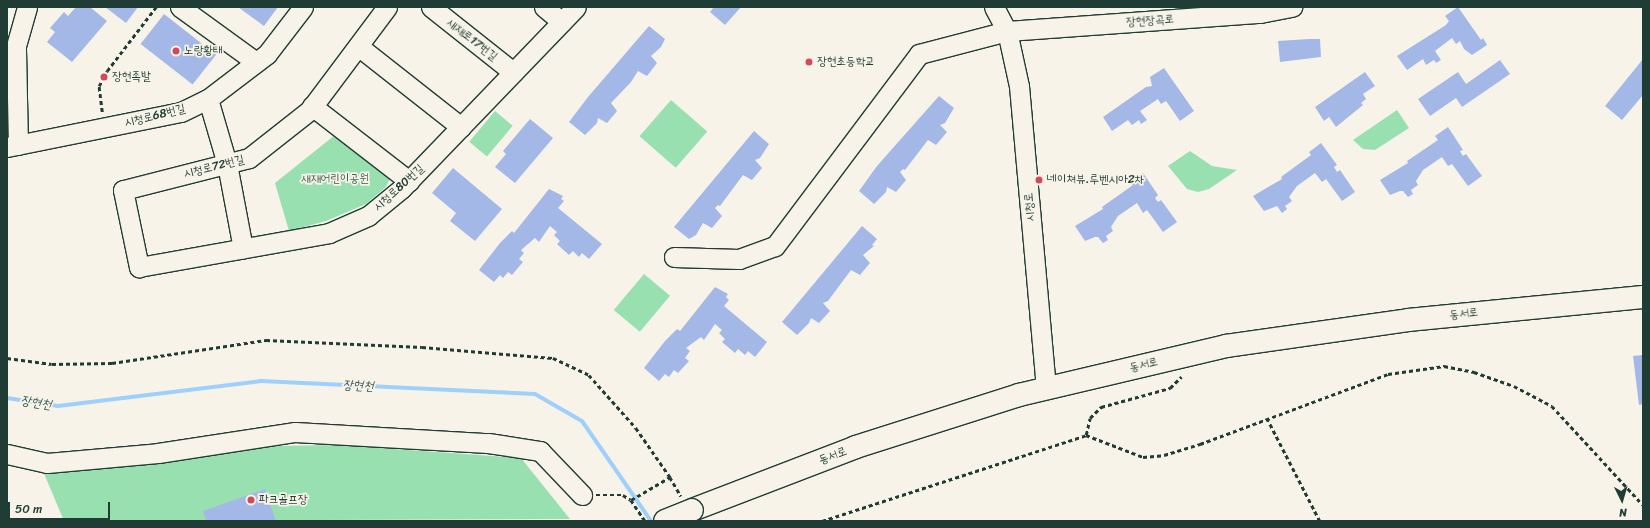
<!DOCTYPE html>
<meta charset="utf-8">
<style>
body{margin:0}
#map{position:relative;width:1650px;height:528px;overflow:hidden;background:#f7f3e8;font-family:Sriracha,"Poor Story",sans-serif}
div>[style]{position:absolute}
.green>*{inset:0;background:#98e0af;transform-origin:0 0}
.stream>*{height:4px;margin:-2px;padding:0 2px;transform-origin:2px;border-radius:2px;background:#9ed0fb}
.building>*{inset:0;background:#a4b8e7;transform-origin:0 0}
.path>*{height:2.5px;margin-top:-1.25px;transform-origin:0;background:repeating-linear-gradient(90deg,#1f3d34 0 4px,transparent 0 7px)}
.roads{filter:drop-shadow(1px 0 #1f3d34) drop-shadow(-1px 0 #1f3d34) drop-shadow(0 1px #1f3d34) drop-shadow(0 -1px #1f3d34)}
.minor>*{height:19px;margin:-9.5px;padding:0 9.5px;transform-origin:9.5px;border-radius:9.5px;background:#f7f3e8}
.major>*{height:22px;margin:-11px;padding:0 11px;transform-origin:11px;border-radius:11px;background:#f7f3e8}
.bridges{filter:drop-shadow(1px 0 #1f3d34) drop-shadow(-1px 0 #1f3d34) drop-shadow(0 1px #1f3d34) drop-shadow(0 -1px #1f3d34)}
.major-bridge>*{height:22px;margin:-11px;padding:0 11px;transform-origin:11px;border-radius:11px;background:#f7f3e8}
.dots>*{width:11px;height:11px;translate:-50% -50%;box-sizing:border-box;border:2px solid #f7f3e8;border-radius:50%}
span{translate:-50% -50%;white-space:nowrap;text-align:center;line-height:1.15;-webkit-text-stroke:3.5px #f7f3e8;paint-order:stroke}
.street-label{font-size:12px;color:#1f3d34}
.poi-label{font-size:12px;color:#1f3d34}
.left{translate:0 -50%;text-align:left}
.park-label{font-size:12px;color:#375e4d}
.water-label{font-size:13px;color:#385a5c;font-style:italic}
.frame{position:absolute;inset:0;border:8px solid #1f3d34;pointer-events:none}
.north{position:absolute;left:1602px;top:480px;width:40px;height:40px;-webkit-text-stroke:3px #f7f3e8;paint-order:stroke;rotate:175deg;font-size:11px;font-weight:700;line-height:16px;text-align:center;color:#1f3d34}
.north::after{content:'';display:block;margin:auto;width:14px;height:18px;background:#1f3d34;clip-path:polygon(50% 0,100% 100%,50% 72%,0 100%)}
.scale{position:absolute;left:8px;top:502px;width:102px;height:18px;box-sizing:border-box;border:2px solid #1f3d34;border-top:0;padding-left:5px;font-size:12px;line-height:14px;white-space:nowrap;color:#1f3d34;-webkit-text-stroke:3px #f7f3e8;paint-order:stroke}
</style>
<div id="map">
<div class="green">
<i style="left:671px;top:100px;width:48px;height:48px;rotate:41deg"></i>
<i style="clip-path:polygon(1397px 110px,1409px 128px,1375px 150px,1363px 149px,1353px 140px)"></i>
<i style="left:495px;top:111px;width:23px;height:40px;rotate:40deg"></i>
<i style="clip-path:polygon(335px 135px,391px 176px,386px 187px,366px 204px,326px 221px,289px 231px,275px 183px)"></i>
<i style="clip-path:polygon(1190px 151px,1212px 166px,1237px 170px,1209px 189px,1198px 192px,1187px 189px,1168px 166px)"></i>
<i style="left:644px;top:274px;width:34px;height:47px;rotate:40deg"></i>
<i style="clip-path:polygon(339px 445px,521px 458px,570px 519px,64px 521px,43px 471px,276px 446px)"></i>
</div>
<div class="stream">
<i style="left:7px;top:398px;width:52px;rotate:8.9deg"></i>
<i style="left:58px;top:406px;width:205px;rotate:-7deg"></i>
<i style="left:261px;top:381px;width:274px;rotate:2.7deg"></i>
<i style="left:535px;top:394px;width:54px;rotate:29.9deg"></i>
<i style="left:582px;top:421px;width:121px;rotate:55.4deg"></i>
</div>
<div class="building">
<i style="clip-path:polygon(76px 7px,90px 7px,107px 21px,72px 62px,47px 42px,55px 32px,50px 28px,64px 12px,68px 16px)"></i>
<i style="clip-path:polygon(105px 7px,138px 7px,126px 23px)"></i>
<i style="clip-path:polygon(238px 7px,278px 7px,264px 26px)"></i>
<i style="clip-path:polygon(714px 7px,741px 7px,725px 25px,710px 12px)"></i>
<i style="clip-path:polygon(1458px 7px,1481px 40px,1483px 38px,1487px 45px,1472px 55px,1464px 49px,1460px 41px,1456px 44px,1452px 38px,1435px 51px,1441px 60px,1436px 63px,1434px 60px,1426px 65px,1423px 59px,1407px 70px,1397px 56px,1446px 25px,1449px 21px,1445px 16px)"></i>
<i style="left:164px;top:14px;width:66px;height:38px;rotate:38deg"></i>
<i style="clip-path:polygon(649px 26px,665px 39px,661px 47px,651px 56px,657px 63px,647px 76px,638px 71px,631px 82px,611px 103px,617px 111px,607px 123px,598px 118px,597px 123px,585px 135px,569px 122px,588px 97px)"></i>
<i style="clip-path:polygon(1309px 39px,1320px 39px,1321px 57px,1280px 62px,1278px 41px)"></i>
<i style="clip-path:polygon(1643px 59px,1643px 95px,1622px 120px,1605px 106px)"></i>
<i style="clip-path:polygon(1500px 60px,1510px 74px,1462px 107px,1456px 98px,1430px 116px,1418px 99px,1458px 72px,1466px 84px)"></i>
<i style="clip-path:polygon(1164px 68px,1194px 111px,1180px 121px,1166px 101px,1161px 104px,1158px 99px,1140px 111px,1147px 120px,1141px 124px,1139px 120px,1132px 125px,1128px 120px,1112px 131px,1103px 117px,1146px 87px,1152px 86px,1150px 77px)"></i>
<i style="clip-path:polygon(1365px 72px,1375px 86px,1363px 94px,1366px 99px,1361px 103px,1363px 105px,1336px 127px,1329px 117px,1324px 121px,1315px 107px)"></i>
<i style="clip-path:polygon(939px 96px,954px 108px,945px 123px,940px 125px,947px 132px,936px 145px,928px 140px,905px 170px,903px 169px,900px 172px,906px 180px,896px 192px,887px 187px,886px 192px,874px 204px,859px 191px,877px 166px)"></i>
<i style="clip-path:polygon(530px 119px,553px 138px,515px 183px,495px 167px,506px 154px,503px 151px)"></i>
<i style="clip-path:polygon(1448px 127px,1463px 150px,1460px 151px,1463px 156px,1466px 154px,1482px 176px,1468px 186px,1452px 164px,1448px 166px,1442px 157px,1423px 170px,1416px 181px,1418px 185px,1411px 190px,1413px 194px,1408px 197px,1403px 191px,1400px 191px,1390px 195px,1380px 180px,1408px 163px,1407px 161px,1438px 140px,1435px 136px)"></i>
<i style="clip-path:polygon(754px 131px,769px 144px,760px 158px,755px 160px,762px 168px,752px 180px,743px 175px,720px 206px,718px 205px,715px 208px,722px 216px,712px 228px,703px 223px,696px 235px,689px 239px,674px 227px)"></i>
<i style="clip-path:polygon(1321px 143px,1337px 165px,1334px 167px,1337px 172px,1340px 170px,1355px 192px,1342px 201px,1326px 179px,1322px 182px,1315px 173px,1297px 186px,1289px 197px,1292px 201px,1285px 206px,1287px 209px,1282px 213px,1277px 206px,1264px 211px,1253px 196px,1282px 179px,1281px 177px,1311px 155px,1309px 152px)"></i>
<i style="clip-path:polygon(453px 168px,502px 209px,475px 241px,450px 221px,456px 213px,432px 193px)"></i>
<i style="clip-path:polygon(1143px 173px,1158px 195px,1155px 198px,1158px 202px,1161px 200px,1177px 222px,1163px 232px,1147px 210px,1143px 213px,1137px 203px,1118px 216px,1111px 227px,1113px 231px,1106px 236px,1108px 240px,1103px 243px,1098px 237px,1095px 237px,1085px 241px,1075px 226px,1103px 209px,1102px 207px,1133px 185px,1130px 182px)"></i>
<i style="clip-path:polygon(549px 189px,563px 196px,561px 199px,564px 201px,558px 208px,602px 244px,589px 259px,582px 253px,579px 257px,573px 251px,569px 255px,557px 244px,560px 241px,554px 235px,557px 232px,550px 226px,539px 242px,535px 238px,521px 250px,524px 253px,519px 259px,523px 262px,512px 275px,508px 272px,503px 278px,500px 275px,494px 282px,479px 270px,500px 243px,512px 231px,514px 233px)"></i>
<i style="clip-path:polygon(862px 226px,877px 239px,872px 245px,874px 246px,863px 255px,870px 263px,860px 275px,851px 270px,828px 301px,823px 303px,830px 311px,819px 323px,811px 318px,809px 323px,797px 335px,782px 322px)"></i>
<i style="clip-path:polygon(715px 287px,728px 294px,726px 297px,729px 300px,724px 306px,767px 342px,755px 357px,748px 351px,745px 355px,738px 349px,735px 353px,722px 342px,725px 339px,719px 333px,722px 330px,715px 324px,704px 340px,701px 337px,686px 348px,690px 351px,685px 358px,689px 361px,678px 373px,674px 370px,669px 377px,665px 374px,659px 381px,644px 368px,665px 341px,677px 329px,680px 331px)"></i>
<i style="clip-path:polygon(1643px 355px,1643px 404px,1639px 405px,1633px 356px)"></i>
<i style="clip-path:polygon(265px 489px,276px 521px,206px 521px,203px 511px)"></i>
</div>
<div class="path">
<i style="left:102px;top:112px;width:26px;rotate:-97deg"></i>
<i style="left:99px;top:86px;width:17px;rotate:-62deg"></i>
<i style="left:107px;top:71px;width:81px;rotate:-52.6deg"></i>
<i style="left:7px;top:358px;width:45px;rotate:7.6deg"></i>
<i style="left:52px;top:364px;width:60px;rotate:-1deg"></i>
<i style="left:112px;top:363px;width:156px;rotate:-8.5deg"></i>
<i style="left:266px;top:340px;width:156px;rotate:2.6deg"></i>
<i style="left:422px;top:347px;width:131px;rotate:4.8deg"></i>
<i style="left:553px;top:358px;width:40px;rotate:25deg"></i>
<i style="left:589px;top:375px;width:71px;rotate:48.4deg"></i>
<i style="left:636px;top:428px;width:60px;rotate:55.2deg"></i>
<i style="left:1267px;top:418px;width:116px;rotate:62.8deg"></i>
<i style="left:1086px;top:435px;width:17px;rotate:-77deg"></i>
<i style="left:1090px;top:418px;width:16px;rotate:-45deg"></i>
<i style="left:1101px;top:407px;width:72px;rotate:-15.4deg"></i>
<i style="left:1170px;top:388px;width:16px;rotate:-45deg"></i>
<i style="left:596px;top:495px;width:27px"></i>
<i style="left:623px;top:495px;width:9px;rotate:32deg"></i>
<i style="left:631px;top:500px;width:25px;rotate:56deg"></i>
<i style="left:631px;top:500px;width:45px;rotate:-30.5deg"></i>
<i style="left:670px;top:477px;width:22px;rotate:60deg"></i>
<i style="left:822px;top:521px;width:278px;rotate:-18deg"></i>
<i style="left:1086px;top:435px;width:61px;rotate:21.1deg"></i>
<i style="left:1143px;top:457px;width:21px;rotate:-5deg"></i>
<i style="left:1164px;top:455px;width:38px;rotate:-17deg"></i>
<i style="left:1200px;top:444px;width:201px;rotate:-20.4deg"></i>
<i style="left:1388px;top:374px;width:57px;rotate:-8.1deg"></i>
<i style="left:1444px;top:366px;width:31px;rotate:11deg"></i>
<i style="left:1474px;top:372px;width:42px;rotate:19.3deg"></i>
<i style="left:1514px;top:386px;width:43px;rotate:27.8deg"></i>
<i style="left:1552px;top:406px;width:134px;rotate:47.4deg"></i>
</div>
<div class="roads">
<div class="minor">
<i style="left:180px;top:7px;width:94px;rotate:35.9deg"></i>
<i style="left:387px;top:7px;width:129px;rotate:126.8deg"></i>
<i style="left:310px;top:110px;width:78px;rotate:141.8deg"></i>
<i style="left:249px;top:158px;width:130px;rotate:165.7deg"></i>
<i style="left:123px;top:190px;width:79px;rotate:78.3deg"></i>
<i style="left:139px;top:267px;width:193px;rotate:-10.1deg"></i>
<i style="left:329px;top:233px;width:43px;rotate:-23.6deg"></i>
<i style="left:368px;top:216px;width:43px;rotate:-39.3deg"></i>
<i style="left:401px;top:189px;width:252px;rotate:-46.1deg"></i>
<i style="left:431px;top:7px;width:105px;rotate:38.4deg"></i>
<i style="left:544px;top:7px;width:23px;rotate:40deg"></i>
<i style="left:994px;top:7px;width:27px;rotate:62deg"></i>
<i style="left:1007px;top:31px;width:56px;rotate:77.7deg"></i>
<i style="left:1019px;top:86px;width:302px;rotate:84.9deg"></i>
<i style="left:358px;top:46px;width:131px;rotate:38.2deg"></i>
<i style="left:208px;top:99px;width:68px;rotate:73.7deg"></i>
<i style="left:227px;top:164px;width:86px;rotate:79.3deg"></i>
<i style="left:312px;top:106px;width:123px;rotate:37.7deg"></i>
<i style="left:18px;top:145px;width:99px;rotate:-91.2deg"></i>
<i style="left:16px;top:46px;width:41px;rotate:-74.2deg"></i>
<i style="left:7px;top:147px;width:177px;rotate:-11.4deg"></i>
<i style="left:181px;top:112px;width:30px;rotate:-26deg"></i>
<i style="left:208px;top:99px;width:74px;rotate:-37.3deg"></i>
<i style="left:267px;top:54px;width:59px;rotate:-52.5deg"></i>
<i style="left:674px;top:257px;width:65px;rotate:1.8deg"></i>
<i style="left:739px;top:259px;width:38px;rotate:-20deg"></i>
<i style="left:775px;top:246px;width:240px;rotate:-53.1deg"></i>
<i style="left:919px;top:54px;width:91px;rotate:-14.6deg"></i>
<i style="left:1007px;top:31px;width:254px;rotate:-4.1deg"></i>
<i style="left:1260px;top:13px;width:33px;rotate:-11deg"></i>
<i style="left:7px;top:454px;width:41px;rotate:12.7deg"></i>
<i style="left:47px;top:463px;width:111px;rotate:-5.1deg"></i>
<i style="left:158px;top:453px;width:139px;rotate:-8.7deg"></i>
<i style="left:295px;top:432px;width:193px;rotate:3.3deg"></i>
<i style="left:488px;top:443px;width:53px;rotate:8.7deg"></i>
<i style="left:540px;top:451px;width:61px;rotate:46.3deg"></i>
</div>
<div class="major">
<i style="left:692px;top:510px;width:176px;rotate:-21deg"></i>
<i style="left:856px;top:447px;width:171px;rotate:-17.7deg"></i>
<i style="left:1019px;top:395px;width:213px;rotate:-13.3deg"></i>
<i style="left:1226px;top:346px;width:184px;rotate:-8.1deg"></i>
<i style="left:1408px;top:320px;width:236px;rotate:-5.6deg"></i>
</div>
</div>
<div class="bridges">
<div class="major-bridge">
<i style="left:665px;top:521px;width:29px;rotate:-22deg"></i>
</div>
</div>
<div class="dots">
<i style="left:176px;top:51px;background:#d1495b"></i>
<i style="left:809px;top:62px;background:#d1495b"></i>
<i style="left:104px;top:77px;background:#d1495b"></i>
<i style="left:1039px;top:180px;background:#d1495b"></i>
<i style="left:251px;top:500px;background:#d1495b"></i>
</div>
<div class="street-label">
<span style="left:1150px;top:21px;rotate:-4deg">장현장곡로</span>
<span style="left:472px;top:40px;rotate:38deg">새재로17번길</span>
<span style="left:155px;top:116px;rotate:-14deg">시청로68번길</span>
<span style="left:214px;top:167px;rotate:-14deg">시청로72번길</span>
<span style="left:399px;top:188px;rotate:-42deg">시청로80번길</span>
<span style="left:1030px;top:207px;rotate:-95deg">시청로</span>
<span style="left:1464px;top:314px;rotate:-6deg">동서로</span>
<span style="left:1144px;top:365px;rotate:-13deg">동서로</span>
<span style="left:833px;top:456px;rotate:-21deg">동서로</span>
</div>
<div class="poi-label">
<span class="left" style="left:184px;top:51px">노랑황태</span>
<span class="left" style="left:817px;top:62px">장현초등학교</span>
<span class="left" style="left:112px;top:77px">장현족발</span>
<span class="left" style="left:1047px;top:180px">네이쳐뷰.루벤시아2차</span>
<span class="left" style="left:259px;top:500px">파크골프장</span>
</div>
<div class="park-label">
<span style="left:335px;top:179px">새재어린이공원</span>
</div>
<div class="water-label">
<span style="left:358px;top:386px;rotate:3deg">장현천</span>
<span style="left:36px;top:403px;rotate:9deg">장현천</span>
</div>
<div class="frame"></div>
<div class="north">N</div>
<div class="scale">50 m</div>
</div>
